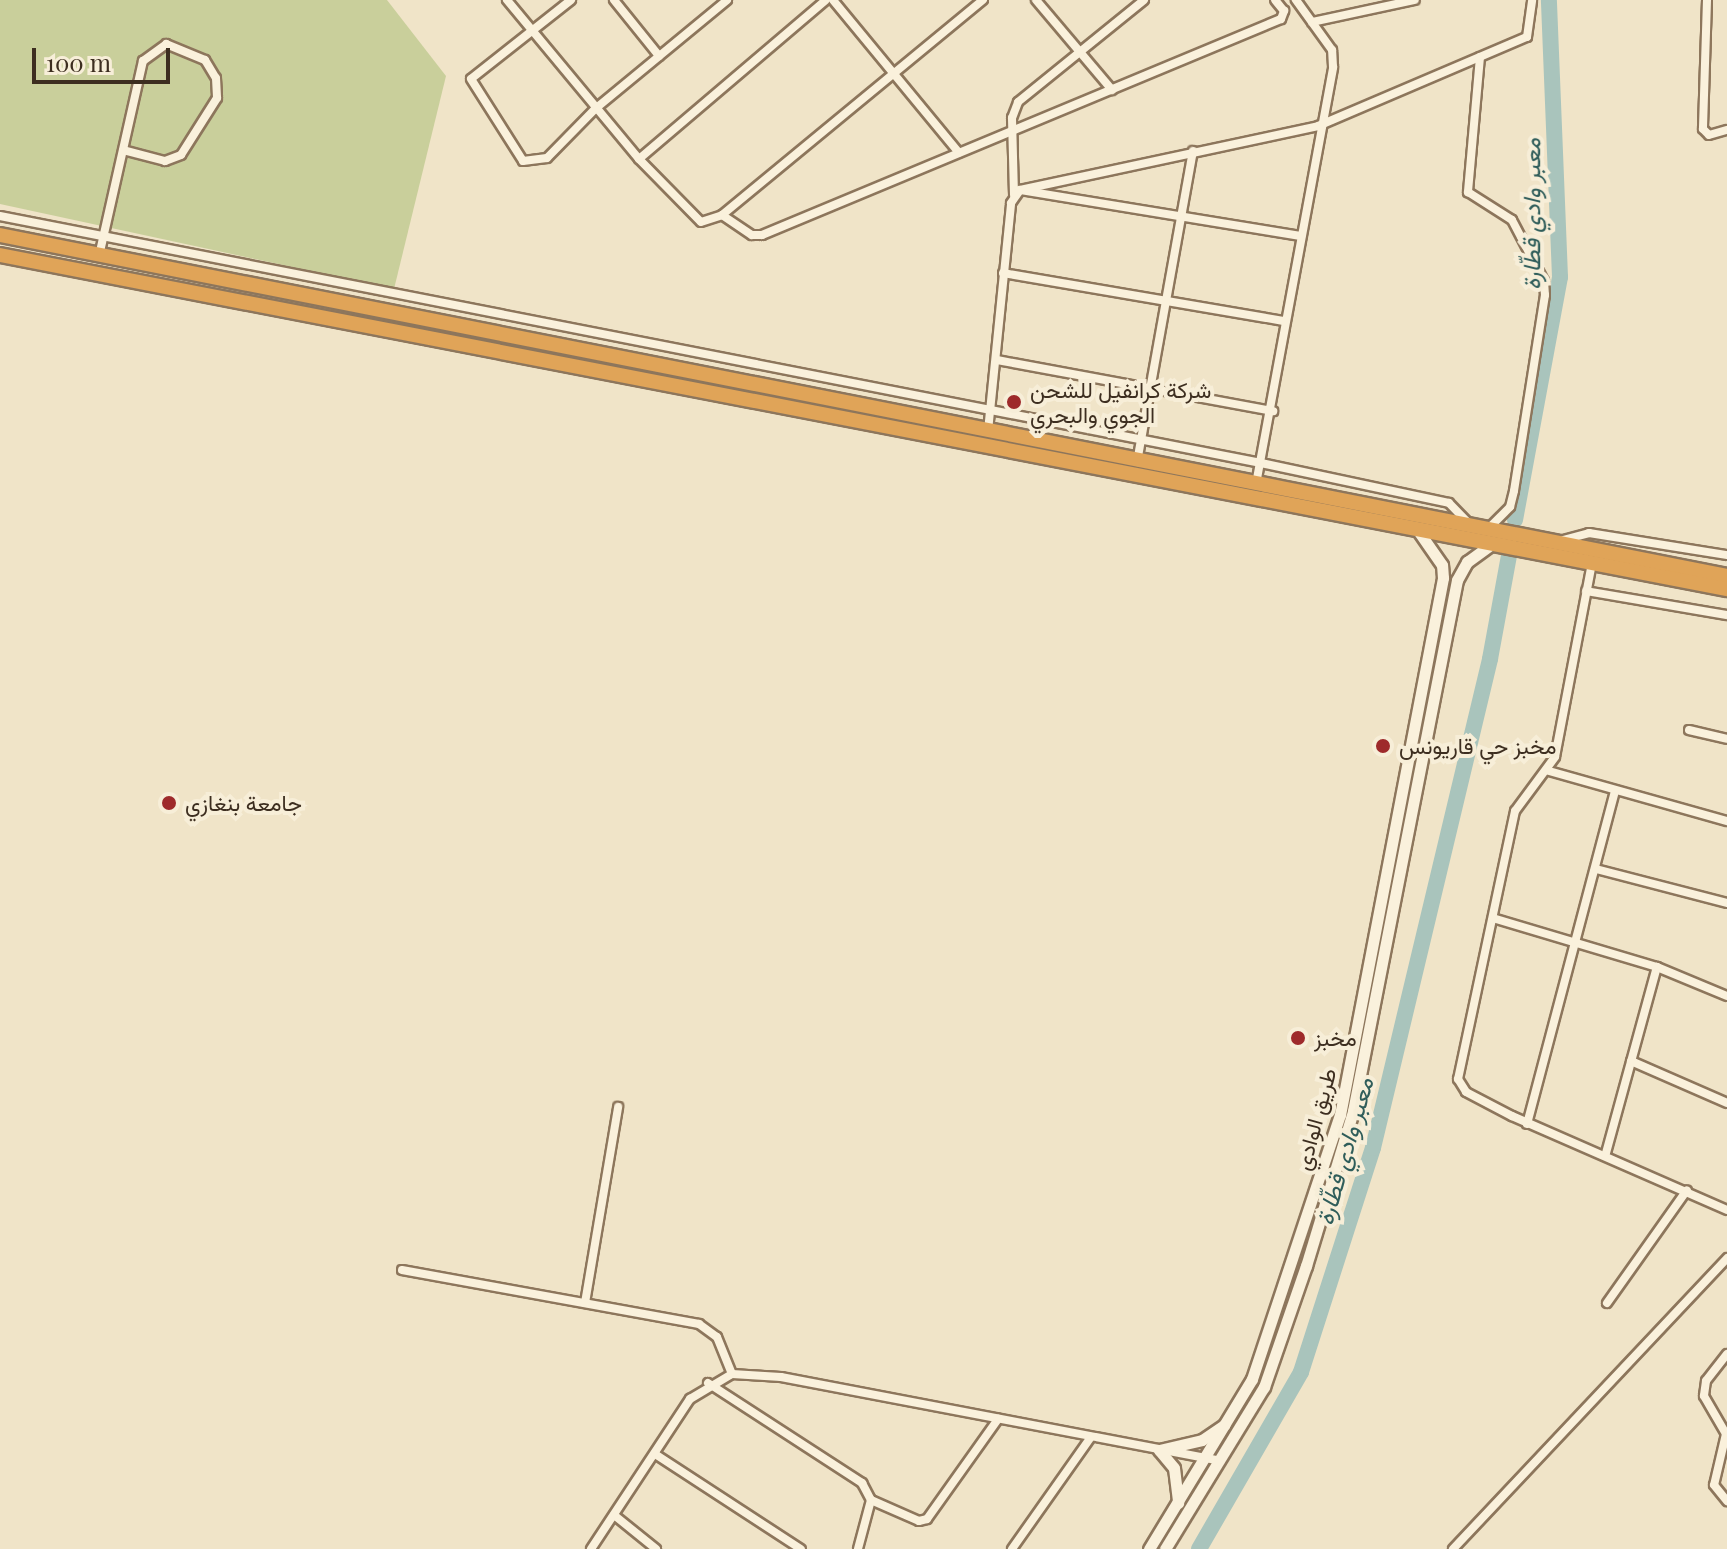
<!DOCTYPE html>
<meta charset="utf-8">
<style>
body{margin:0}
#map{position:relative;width:1727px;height:1549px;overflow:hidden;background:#f0e4c8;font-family:"Playfair Display",Vazirmatn,serif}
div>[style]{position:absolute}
.green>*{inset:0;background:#c9cf9b}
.river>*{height:16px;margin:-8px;padding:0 8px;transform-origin:8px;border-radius:8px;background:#a9c4bc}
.roads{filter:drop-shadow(2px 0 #8d765c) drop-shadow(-2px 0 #8d765c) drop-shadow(0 2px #8d765c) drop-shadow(0 -2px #8d765c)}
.street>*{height:8px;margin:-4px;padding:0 4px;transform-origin:4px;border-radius:4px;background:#faf1dc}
.secondary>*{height:11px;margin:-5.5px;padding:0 5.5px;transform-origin:5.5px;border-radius:5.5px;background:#faf1dc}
.highway>*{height:14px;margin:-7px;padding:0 7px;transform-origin:7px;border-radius:7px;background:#e0a458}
.dots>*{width:22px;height:22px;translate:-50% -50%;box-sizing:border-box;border:4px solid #f7eed8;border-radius:50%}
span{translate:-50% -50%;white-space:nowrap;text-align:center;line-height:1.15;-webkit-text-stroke:8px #f7eed8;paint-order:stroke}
.poi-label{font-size:22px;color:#3d2e20}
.left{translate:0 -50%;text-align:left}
.street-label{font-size:22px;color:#3d2e20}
.water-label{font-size:24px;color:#2f5d5a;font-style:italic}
.scale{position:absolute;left:32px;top:48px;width:138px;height:36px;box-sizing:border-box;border:4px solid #3d2e20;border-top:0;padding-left:10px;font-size:24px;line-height:28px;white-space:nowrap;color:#3d2e20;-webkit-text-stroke:6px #f7eed8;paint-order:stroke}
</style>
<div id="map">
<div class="green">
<i style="clip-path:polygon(0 0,387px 0,446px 76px,394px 289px,0 204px)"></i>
</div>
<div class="river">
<i style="left:1515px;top:520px;width:247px;rotate:-79.5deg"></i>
<i style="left:1560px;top:277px;width:277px;rotate:-92.3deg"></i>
<i style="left:1199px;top:1549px;width:204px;rotate:-60deg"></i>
<i style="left:1301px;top:1372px;width:235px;rotate:-72.2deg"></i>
<i style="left:1373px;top:1148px;width:503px;rotate:-76.54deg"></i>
<i style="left:1490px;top:659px;width:106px;rotate:-79.6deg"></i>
</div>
<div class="roads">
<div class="street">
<i style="left:507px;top:0;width:207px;rotate:50.3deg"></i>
<i style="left:639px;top:159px;width:88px;rotate:45.5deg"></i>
<i style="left:701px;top:222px;width:22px;rotate:-18deg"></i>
<i style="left:722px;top:215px;width:338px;rotate:-39.5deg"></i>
<i style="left:571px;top:0;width:127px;rotate:141.7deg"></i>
<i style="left:471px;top:79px;width:97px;rotate:57.6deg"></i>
<i style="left:523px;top:161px;width:24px;rotate:-7deg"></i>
<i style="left:547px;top:158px;width:69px;rotate:-45.6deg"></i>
<i style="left:595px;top:109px;width:171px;rotate:-39.5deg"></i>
<i style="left:614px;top:0;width:72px;rotate:51.2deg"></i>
<i style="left:833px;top:0;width:198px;rotate:50.5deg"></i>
<i style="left:1036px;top:0;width:118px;rotate:49.8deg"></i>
<i style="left:1707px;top:0;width:129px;rotate:91.8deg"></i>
<i style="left:1703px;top:129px;width:8px;rotate:45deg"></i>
<i style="left:1709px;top:135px;width:19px;rotate:-16deg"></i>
<i style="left:1312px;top:22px;width:105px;rotate:-12.1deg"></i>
<i style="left:1480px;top:57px;width:136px;rotate:95.1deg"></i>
<i style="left:1468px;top:192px;width:52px;rotate:32.5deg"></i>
<i style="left:1512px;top:220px;width:69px;rotate:62.3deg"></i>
<i style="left:1544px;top:281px;width:14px;rotate:86deg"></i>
<i style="left:1545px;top:295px;width:198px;rotate:99deg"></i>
<i style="left:1514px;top:491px;width:16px;rotate:104deg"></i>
<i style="left:1510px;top:507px;width:31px;rotate:135deg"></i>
<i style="left:639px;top:159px;width:245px;rotate:-40.4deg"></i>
<i style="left:1020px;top:190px;width:285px;rotate:9.3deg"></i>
<i style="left:1014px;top:195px;width:77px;rotate:-91.5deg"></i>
<i style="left:1012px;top:118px;width:17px;rotate:-69deg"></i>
<i style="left:1018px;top:102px;width:162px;rotate:-39deg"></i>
<i style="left:722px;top:215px;width:36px;rotate:34deg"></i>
<i style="left:752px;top:235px;width:10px"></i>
<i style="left:762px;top:235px;width:562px;rotate:-22.6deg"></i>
<i style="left:1281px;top:19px;width:9px;rotate:-69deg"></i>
<i style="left:1284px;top:11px;width:14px;rotate:-129deg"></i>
<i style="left:0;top:216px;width:1285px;rotate:11.08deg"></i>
<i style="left:1261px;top:463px;width:192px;rotate:12deg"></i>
<i style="left:1449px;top:503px;width:29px;rotate:46deg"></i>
<i style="left:99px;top:256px;width:200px;rotate:-77.3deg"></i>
<i style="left:143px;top:61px;width:29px;rotate:-36deg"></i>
<i style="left:166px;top:44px;width:42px;rotate:22.3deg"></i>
<i style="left:205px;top:60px;width:21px;rotate:59deg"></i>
<i style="left:216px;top:78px;width:20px;rotate:87deg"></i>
<i style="left:217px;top:98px;width:67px;rotate:122.3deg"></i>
<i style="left:181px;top:155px;width:17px;rotate:159deg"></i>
<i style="left:165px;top:161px;width:43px;rotate:-165.3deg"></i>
<i style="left:1003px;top:273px;width:286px;rotate:9.7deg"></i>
<i style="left:997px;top:360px;width:281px;rotate:10.5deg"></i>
<i style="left:988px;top:431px;width:229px;rotate:-84.2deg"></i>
<i style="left:1011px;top:203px;width:16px;rotate:-55deg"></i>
<i style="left:1020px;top:190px;width:305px;rotate:-12.1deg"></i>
<i style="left:1318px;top:126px;width:227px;rotate:-23.1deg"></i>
<i style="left:1527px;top:37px;width:37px;rotate:-82deg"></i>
<i style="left:1137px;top:462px;width:316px;rotate:-79.8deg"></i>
<i style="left:1256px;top:484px;width:424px;rotate:-79.5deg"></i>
<i style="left:1333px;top:67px;width:17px;rotate:-93deg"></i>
<i style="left:1332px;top:50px;width:62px;rotate:-125.8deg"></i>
<i style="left:1563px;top:540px;width:27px;rotate:-15deg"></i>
<i style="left:1589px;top:533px;width:140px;rotate:9.1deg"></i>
<i style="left:1592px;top:563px;width:197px;rotate:100.8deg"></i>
<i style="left:1555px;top:757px;width:67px;rotate:126.5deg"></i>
<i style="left:1515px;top:811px;width:274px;rotate:102deg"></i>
<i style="left:1458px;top:1079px;width:15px;rotate:58deg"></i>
<i style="left:1466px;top:1092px;width:52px;rotate:27.6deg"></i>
<i style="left:1512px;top:1116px;width:235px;rotate:23.6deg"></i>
<i style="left:1586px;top:591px;width:143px;rotate:9.7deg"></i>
<i style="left:1689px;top:730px;width:39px;rotate:13deg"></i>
<i style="left:1549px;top:771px;width:185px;rotate:15.7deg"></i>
<i style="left:1596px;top:869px;width:135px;rotate:14.5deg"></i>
<i style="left:1496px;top:919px;width:168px;rotate:16.6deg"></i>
<i style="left:1657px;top:967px;width:76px;rotate:22.5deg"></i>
<i style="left:1631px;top:1061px;width:105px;rotate:23.6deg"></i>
<i style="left:1527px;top:1124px;width:345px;rotate:-75.2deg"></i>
<i style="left:1606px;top:1153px;width:193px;rotate:-74.7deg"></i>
<i style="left:402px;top:1270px;width:302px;rotate:10.3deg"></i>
<i style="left:699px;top:1324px;width:22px;rotate:36deg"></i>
<i style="left:717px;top:1337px;width:40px;rotate:68deg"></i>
<i style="left:585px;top:1303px;width:199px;rotate:-80.4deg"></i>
<i style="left:1607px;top:1303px;width:138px;rotate:-54.7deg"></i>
<i style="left:1727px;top:1354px;width:34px;rotate:128deg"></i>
<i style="left:1706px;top:1381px;width:15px;rotate:98deg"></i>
<i style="left:1704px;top:1396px;width:44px;rotate:59.9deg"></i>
<i style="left:1726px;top:1434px;width:52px;rotate:103.2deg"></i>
<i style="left:1714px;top:1485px;width:21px;rotate:51deg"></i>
<i style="left:708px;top:1383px;width:184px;rotate:33deg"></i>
<i style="left:862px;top:1483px;width:19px;rotate:62deg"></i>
<i style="left:871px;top:1500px;width:51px;rotate:104.9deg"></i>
<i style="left:655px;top:1454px;width:174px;rotate:33.1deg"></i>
<i style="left:871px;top:1500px;width:52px;rotate:23.6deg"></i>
<i style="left:919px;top:1521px;width:8px;rotate:-14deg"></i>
<i style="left:927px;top:1519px;width:123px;rotate:-54.6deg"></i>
<i style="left:614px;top:1515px;width:54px;rotate:39deg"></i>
<i style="left:591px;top:1549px;width:180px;rotate:-56.6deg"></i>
<i style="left:690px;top:1399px;width:49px;rotate:-30.8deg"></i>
<i style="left:732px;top:1374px;width:49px;rotate:3.5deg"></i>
<i style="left:781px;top:1377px;width:447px;rotate:10.8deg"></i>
<i style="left:1012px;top:1549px;width:137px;rotate:-54.8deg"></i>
<i style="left:1453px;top:1549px;width:400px;rotate:-46.7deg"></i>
</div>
<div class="secondary">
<i style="left:1159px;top:1450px;width:44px;rotate:-13.1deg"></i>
<i style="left:1202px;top:1440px;width:27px;rotate:-34deg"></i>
<i style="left:1159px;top:1450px;width:23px;rotate:50deg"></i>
<i style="left:1174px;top:1468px;width:35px;rotate:83deg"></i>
<i style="left:1149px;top:1549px;width:199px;rotate:-58.8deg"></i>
<i style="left:1252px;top:1379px;width:278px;rotate:-71.6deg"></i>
<i style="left:1340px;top:1115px;width:547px;rotate:-79.14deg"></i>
<i style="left:1443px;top:578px;width:13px;rotate:-94deg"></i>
<i style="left:1442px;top:565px;width:40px;rotate:-124.9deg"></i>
<i style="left:1165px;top:1549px;width:190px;rotate:-58.6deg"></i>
<i style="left:1264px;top:1387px;width:128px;rotate:-70.9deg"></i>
<i style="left:1306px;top:1266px;width:162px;rotate:-73.1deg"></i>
<i style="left:1353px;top:1111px;width:541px;rotate:-78.92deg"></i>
<i style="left:1457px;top:580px;width:21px;rotate:-61deg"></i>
<i style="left:1467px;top:562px;width:31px;rotate:-36deg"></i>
</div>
<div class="highway">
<i style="left:0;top:235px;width:1760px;rotate:11.17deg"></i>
<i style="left:0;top:255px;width:1759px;rotate:10.95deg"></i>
</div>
</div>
<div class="dots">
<i style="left:1014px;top:402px;background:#9e2a2b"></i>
<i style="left:1383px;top:746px;background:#9e2a2b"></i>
<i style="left:169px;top:803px;background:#9e2a2b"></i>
<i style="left:1298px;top:1038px;background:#9e2a2b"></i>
</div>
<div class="poi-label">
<span class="left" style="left:1030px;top:402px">شركة كرانفيل للشحن<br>الجوي والبحري</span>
<span class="left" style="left:1399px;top:746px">مخبز حي قاريونس</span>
<span class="left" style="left:185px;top:803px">جامعة بنغازي</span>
<span class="left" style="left:1314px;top:1038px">مخبز</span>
</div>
<div class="street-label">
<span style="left:1315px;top:1119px;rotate:-75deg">طريق الوادي</span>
</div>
<div class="water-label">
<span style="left:1531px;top:214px;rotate:-90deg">معبر وادي قطّارة</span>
<span style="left:1344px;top:1151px;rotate:-74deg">معبر وادي قطّارة</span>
</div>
<div class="scale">100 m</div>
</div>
